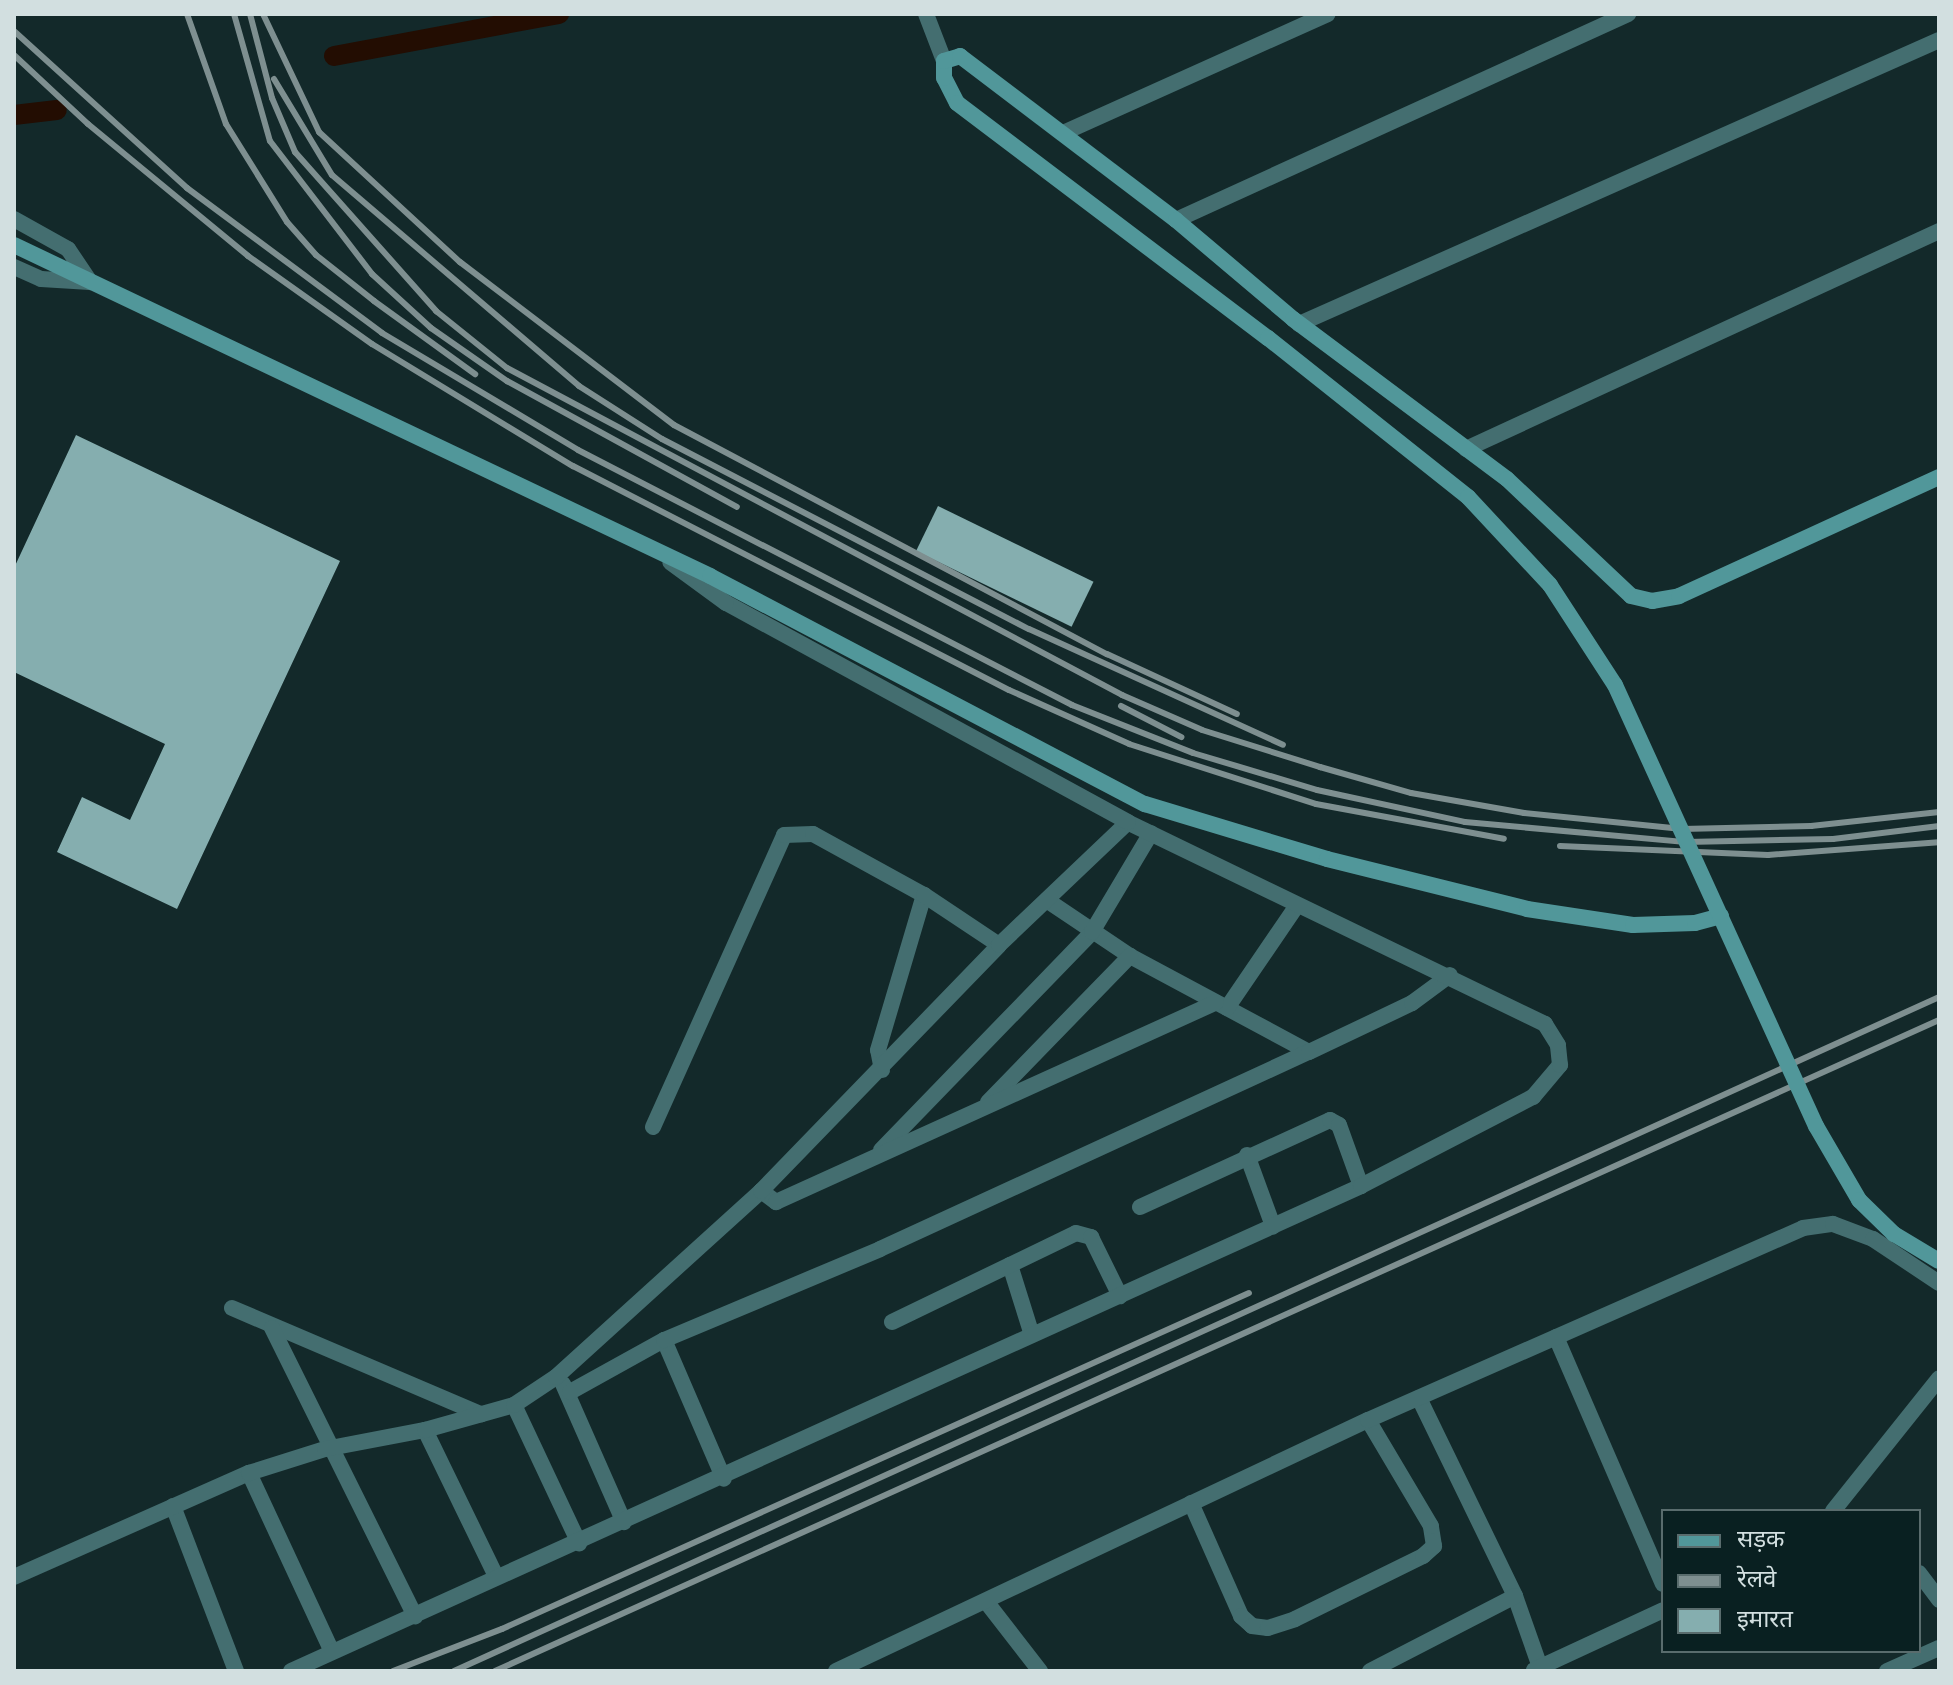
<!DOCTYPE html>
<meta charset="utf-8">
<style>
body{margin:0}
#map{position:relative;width:1953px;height:1685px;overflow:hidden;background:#13292a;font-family:"Work Sans","Noto Sans Devanagari",sans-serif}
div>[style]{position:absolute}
.canal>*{height:20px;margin:-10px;padding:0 10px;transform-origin:10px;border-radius:10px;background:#230d02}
.building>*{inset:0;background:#85aeaf;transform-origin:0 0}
.street>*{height:16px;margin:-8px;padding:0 8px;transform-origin:8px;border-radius:8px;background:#446e70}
.secondary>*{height:16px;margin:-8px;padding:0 8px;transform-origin:8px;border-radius:8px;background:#51979a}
.rail>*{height:6px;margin:-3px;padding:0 3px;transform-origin:3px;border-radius:3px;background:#7e8f90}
.secondary-bridge>*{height:16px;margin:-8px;padding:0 8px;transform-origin:8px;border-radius:8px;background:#51979a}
span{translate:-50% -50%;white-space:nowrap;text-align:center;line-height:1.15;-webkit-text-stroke:8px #092021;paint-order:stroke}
.frame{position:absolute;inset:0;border:16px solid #d2dfe0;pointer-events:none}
.legend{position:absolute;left:1661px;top:1509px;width:260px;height:144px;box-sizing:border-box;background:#092021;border:2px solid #596c6d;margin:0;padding:10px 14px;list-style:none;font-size:24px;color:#d2dfe0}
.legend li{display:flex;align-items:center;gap:16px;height:40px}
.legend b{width:40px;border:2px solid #596c6d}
</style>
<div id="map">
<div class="canal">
<i style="left:334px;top:56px;width:229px;rotate:-10.6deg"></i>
<i style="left:14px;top:115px;width:43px;rotate:-6.6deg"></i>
</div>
<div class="building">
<i style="clip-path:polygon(76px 435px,340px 561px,177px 909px,57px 852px,82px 797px,130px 820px,165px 744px,14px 672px,14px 568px)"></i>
<i style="left:938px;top:506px;width:173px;height:50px;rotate:26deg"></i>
</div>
<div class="street">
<i style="left:926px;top:14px;width:50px;rotate:69deg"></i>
<i style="left:1063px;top:133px;width:290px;rotate:-24.2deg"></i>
<i style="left:14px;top:219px;width:62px;rotate:29.1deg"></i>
<i style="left:68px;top:249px;width:40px;rotate:56deg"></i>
<i style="left:90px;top:282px;width:49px;rotate:-176.5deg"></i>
<i style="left:41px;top:279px;width:30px;rotate:-156deg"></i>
<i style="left:1176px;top:220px;width:497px;rotate:-24.5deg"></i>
<i style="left:1299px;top:324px;width:700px;rotate:-23.93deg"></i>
<i style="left:1466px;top:449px;width:521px;rotate:-24.74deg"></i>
<i style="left:1048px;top:901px;width:99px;rotate:33.9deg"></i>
<i style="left:1130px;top:956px;width:203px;rotate:28.2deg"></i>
<i style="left:1227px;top:1008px;width:122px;rotate:-55.7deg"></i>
<i style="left:882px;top:1070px;width:20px;rotate:-101deg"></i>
<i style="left:878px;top:1050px;width:162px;rotate:-73.5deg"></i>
<i style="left:988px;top:1102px;width:204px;rotate:-45.8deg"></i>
<i style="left:653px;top:1127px;width:320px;rotate:-65.8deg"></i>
<i style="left:784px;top:835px;width:29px;rotate:-2deg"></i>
<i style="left:813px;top:834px;width:127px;rotate:28.8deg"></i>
<i style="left:924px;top:895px;width:90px;rotate:33.7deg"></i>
<i style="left:881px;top:1150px;width:303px;rotate:-45.9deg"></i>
<i style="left:1092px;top:932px;width:115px;rotate:-59.2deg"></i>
<i style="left:1247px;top:1155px;width:76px;rotate:69.9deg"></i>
<i style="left:761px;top:1191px;width:19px;rotate:36deg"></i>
<i style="left:776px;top:1202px;width:483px;rotate:-24.4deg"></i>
<i style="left:1140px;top:1207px;width:209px;rotate:-24.6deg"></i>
<i style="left:1330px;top:1120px;width:10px;rotate:29deg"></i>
<i style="left:1339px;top:1125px;width:65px;rotate:70.2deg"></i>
<i style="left:1010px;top:1265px;width:73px;rotate:72.6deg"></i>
<i style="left:232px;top:1308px;width:271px;rotate:23.1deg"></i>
<i style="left:892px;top:1322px;width:204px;rotate:-25.8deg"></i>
<i style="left:1076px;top:1233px;width:16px;rotate:15deg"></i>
<i style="left:1091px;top:1237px;width:66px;rotate:63.8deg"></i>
<i style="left:272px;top:1328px;width:322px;rotate:63.6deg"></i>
<i style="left:1556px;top:1337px;width:269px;rotate:66.6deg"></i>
<i style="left:664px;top:1340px;width:151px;rotate:66.7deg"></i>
<i style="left:563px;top:1384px;width:151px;rotate:66.2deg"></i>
<i style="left:570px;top:1392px;width:107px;rotate:-29deg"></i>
<i style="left:664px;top:1340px;width:234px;rotate:-22.8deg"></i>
<i style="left:880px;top:1249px;width:472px;rotate:-24.7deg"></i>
<i style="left:1309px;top:1052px;width:114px;rotate:-25.4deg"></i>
<i style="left:1412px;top:1003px;width:47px;rotate:-36.4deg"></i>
<i style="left:1419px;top:1398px;width:220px;rotate:64.1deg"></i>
<i style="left:1515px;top:1596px;width:75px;rotate:70.6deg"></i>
<i style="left:514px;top:1405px;width:153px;rotate:64.8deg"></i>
<i style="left:425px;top:1430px;width:162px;rotate:64.1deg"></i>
<i style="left:249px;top:1473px;width:197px;rotate:65.1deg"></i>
<i style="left:1191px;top:1503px;width:124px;rotate:66.1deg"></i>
<i style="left:1241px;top:1616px;width:15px;rotate:42deg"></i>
<i style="left:1252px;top:1626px;width:16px;rotate:7deg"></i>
<i style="left:1268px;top:1628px;width:28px;rotate:-18deg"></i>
<i style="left:1295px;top:1619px;width:143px;rotate:-26.2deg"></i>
<i style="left:1423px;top:1556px;width:15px;rotate:-42deg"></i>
<i style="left:1434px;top:1546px;width:20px;rotate:-99deg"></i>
<i style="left:1431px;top:1526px;width:123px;rotate:-120.7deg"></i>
<i style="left:173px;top:1506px;width:177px;rotate:69.1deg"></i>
<i style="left:1833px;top:1511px;width:170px;rotate:-51.4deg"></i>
<i style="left:1919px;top:1573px;width:34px;rotate:53deg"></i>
<i style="left:14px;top:1577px;width:257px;rotate:-23.9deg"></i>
<i style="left:249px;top:1473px;width:80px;rotate:-17.5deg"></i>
<i style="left:325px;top:1449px;width:102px;rotate:-10.8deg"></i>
<i style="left:425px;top:1430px;width:92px;rotate:-15.7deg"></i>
<i style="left:514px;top:1405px;width:50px;rotate:-33.7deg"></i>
<i style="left:556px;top:1377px;width:277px;rotate:-42.2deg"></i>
<i style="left:761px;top:1191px;width:342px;rotate:-45.9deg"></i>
<i style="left:999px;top:945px;width:178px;rotate:-43.6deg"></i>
<i style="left:988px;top:1604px;width:85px;rotate:52.2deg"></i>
<i style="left:1534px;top:1670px;width:142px;rotate:-24.9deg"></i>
<i style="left:291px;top:1671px;width:1175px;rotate:-24.38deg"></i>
<i style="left:1361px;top:1186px;width:194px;rotate:-27.4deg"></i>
<i style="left:1533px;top:1097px;width:42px;rotate:-49.8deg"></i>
<i style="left:1560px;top:1065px;width:20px;rotate:-96deg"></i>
<i style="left:1558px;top:1045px;width:25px;rotate:-122deg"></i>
<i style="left:1545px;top:1024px;width:463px;rotate:-154.2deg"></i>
<i style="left:1128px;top:822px;width:458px;rotate:-151.4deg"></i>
<i style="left:726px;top:603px;width:69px;rotate:-143.8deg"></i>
<i style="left:836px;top:1671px;width:588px;rotate:-25.26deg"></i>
<i style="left:1368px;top:1420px;width:475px;rotate:-23.8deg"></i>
<i style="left:1803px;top:1228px;width:30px;rotate:-8deg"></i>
<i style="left:1833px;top:1224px;width:43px;rotate:20.6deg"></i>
<i style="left:1873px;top:1239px;width:79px;rotate:33.7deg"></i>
<i style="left:1370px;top:1671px;width:163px;rotate:-27.3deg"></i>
<i style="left:1887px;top:1671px;width:57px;rotate:-23.9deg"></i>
</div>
<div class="secondary">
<i style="left:957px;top:103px;width:28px;rotate:-117deg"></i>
<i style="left:944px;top:78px;width:17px;rotate:-90deg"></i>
<i style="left:944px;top:61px;width:17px;rotate:-17deg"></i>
<i style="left:960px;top:56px;width:271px;rotate:37.2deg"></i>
<i style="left:1176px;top:220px;width:153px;rotate:40.2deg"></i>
<i style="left:1293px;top:319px;width:267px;rotate:36.8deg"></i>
<i style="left:1507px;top:479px;width:170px;rotate:43.3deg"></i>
<i style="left:1631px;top:596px;width:22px;rotate:13deg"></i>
<i style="left:1652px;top:601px;width:27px;rotate:-10deg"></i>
<i style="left:1679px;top:596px;width:286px;rotate:-24.6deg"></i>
<i style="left:14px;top:245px;width:771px;rotate:25.43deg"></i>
<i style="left:710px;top:576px;width:491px;rotate:27.7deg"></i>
<i style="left:1145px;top:804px;width:190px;rotate:16.8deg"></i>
<i style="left:1327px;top:859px;width:206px;rotate:14deg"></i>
<i style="left:1527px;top:909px;width:107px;rotate:8.6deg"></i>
<i style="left:1633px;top:925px;width:62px;rotate:-1.8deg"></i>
<i style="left:1695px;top:923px;width:27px;rotate:-15deg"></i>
</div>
<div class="rail">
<i style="left:187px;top:14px;width:117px;rotate:70.5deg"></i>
<i style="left:226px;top:124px;width:115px;rotate:58.1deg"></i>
<i style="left:287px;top:222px;width:44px;rotate:48.7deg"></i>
<i style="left:316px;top:255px;width:74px;rotate:38.4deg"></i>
<i style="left:374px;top:301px;width:125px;rotate:35.9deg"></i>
<i style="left:234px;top:14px;width:132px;rotate:74.2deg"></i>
<i style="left:270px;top:141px;width:168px;rotate:52.5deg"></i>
<i style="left:372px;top:274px;width:80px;rotate:42.5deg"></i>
<i style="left:431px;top:328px;width:93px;rotate:34.9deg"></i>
<i style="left:507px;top:381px;width:262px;rotate:28.7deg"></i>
<i style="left:250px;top:14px;width:87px;rotate:75.3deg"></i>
<i style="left:272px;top:98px;width:59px;rotate:66.9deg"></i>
<i style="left:295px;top:152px;width:213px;rotate:48.4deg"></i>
<i style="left:436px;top:311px;width:91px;rotate:38.8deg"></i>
<i style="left:507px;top:368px;width:697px;rotate:28deg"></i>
<i style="left:1122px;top:695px;width:87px;rotate:23.6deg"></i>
<i style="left:1202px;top:730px;width:124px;rotate:17.4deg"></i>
<i style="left:1320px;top:767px;width:95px;rotate:15.9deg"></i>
<i style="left:1411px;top:793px;width:115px;rotate:10deg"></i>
<i style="left:1524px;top:813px;width:159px;rotate:5.8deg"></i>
<i style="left:1682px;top:829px;width:129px;rotate:-1.3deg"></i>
<i style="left:1811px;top:826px;width:129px;rotate:-6.2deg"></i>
<i style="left:263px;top:14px;width:131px;rotate:64.6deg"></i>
<i style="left:319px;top:132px;width:192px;rotate:42.7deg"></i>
<i style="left:460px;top:262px;width:269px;rotate:37.3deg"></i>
<i style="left:674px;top:425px;width:490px;rotate:27.9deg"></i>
<i style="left:1107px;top:654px;width:143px;rotate:24.8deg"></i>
<i style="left:14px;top:31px;width:234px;rotate:42.2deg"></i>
<i style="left:187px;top:188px;width:243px;rotate:36.6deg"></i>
<i style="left:382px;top:333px;width:228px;rotate:30.8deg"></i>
<i style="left:578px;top:450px;width:556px;rotate:27.3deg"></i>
<i style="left:1072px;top:705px;width:130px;rotate:21.6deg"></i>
<i style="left:1193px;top:753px;width:129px;rotate:16.6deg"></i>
<i style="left:1317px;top:790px;width:151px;rotate:12.2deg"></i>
<i style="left:1465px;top:822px;width:222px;rotate:5.2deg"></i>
<i style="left:1686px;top:842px;width:147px;rotate:-1.2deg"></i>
<i style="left:1833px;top:839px;width:107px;rotate:-7deg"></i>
<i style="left:14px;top:55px;width:101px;rotate:43deg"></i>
<i style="left:88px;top:124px;width:207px;rotate:39.5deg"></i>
<i style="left:248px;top:256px;width:152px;rotate:35.4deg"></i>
<i style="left:372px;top:344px;width:235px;rotate:31.3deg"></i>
<i style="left:573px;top:466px;width:490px;rotate:27.2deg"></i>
<i style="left:1009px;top:690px;width:132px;rotate:24.2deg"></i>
<i style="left:1129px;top:744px;width:196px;rotate:17.8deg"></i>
<i style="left:1316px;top:804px;width:191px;rotate:10.5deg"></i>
<i style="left:274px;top:79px;width:112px;rotate:58.9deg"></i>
<i style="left:332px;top:175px;width:325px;rotate:40.5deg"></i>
<i style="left:579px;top:386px;width:98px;rotate:32.6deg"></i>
<i style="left:662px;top:439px;width:413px;rotate:27.4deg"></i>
<i style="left:1029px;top:629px;width:279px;rotate:24.5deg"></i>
<i style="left:1121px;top:706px;width:68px;rotate:27.3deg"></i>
<i style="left:1560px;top:846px;width:208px;rotate:2.5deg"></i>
<i style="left:1768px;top:855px;width:171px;rotate:-4.3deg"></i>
<i style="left:393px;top:1671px;width:117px;rotate:-21.1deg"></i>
<i style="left:502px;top:1629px;width:819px;rotate:-24.22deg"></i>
<i style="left:454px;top:1671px;width:1631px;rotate:-24.41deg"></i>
<i style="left:495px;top:1671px;width:1584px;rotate:-24.27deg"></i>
</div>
<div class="secondary-bridge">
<i style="left:957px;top:103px;width:390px;rotate:37.1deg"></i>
<i style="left:1268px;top:338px;width:256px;rotate:38.5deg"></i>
<i style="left:1468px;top:497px;width:120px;rotate:47deg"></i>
<i style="left:1550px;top:585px;width:119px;rotate:57deg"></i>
<i style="left:1615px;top:685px;width:485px;rotate:65.5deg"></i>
<i style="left:1816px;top:1126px;width:86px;rotate:59.8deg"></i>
<i style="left:1859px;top:1200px;width:49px;rotate:44.2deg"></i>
<i style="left:1894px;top:1234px;width:52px;rotate:31deg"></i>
</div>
<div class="frame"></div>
<ul class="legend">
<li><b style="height:10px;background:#51979a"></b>सड़क</li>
<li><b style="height:10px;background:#7e8f90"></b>रेलवे</li>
<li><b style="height:22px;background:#85aeaf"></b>इमारत</li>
</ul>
</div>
